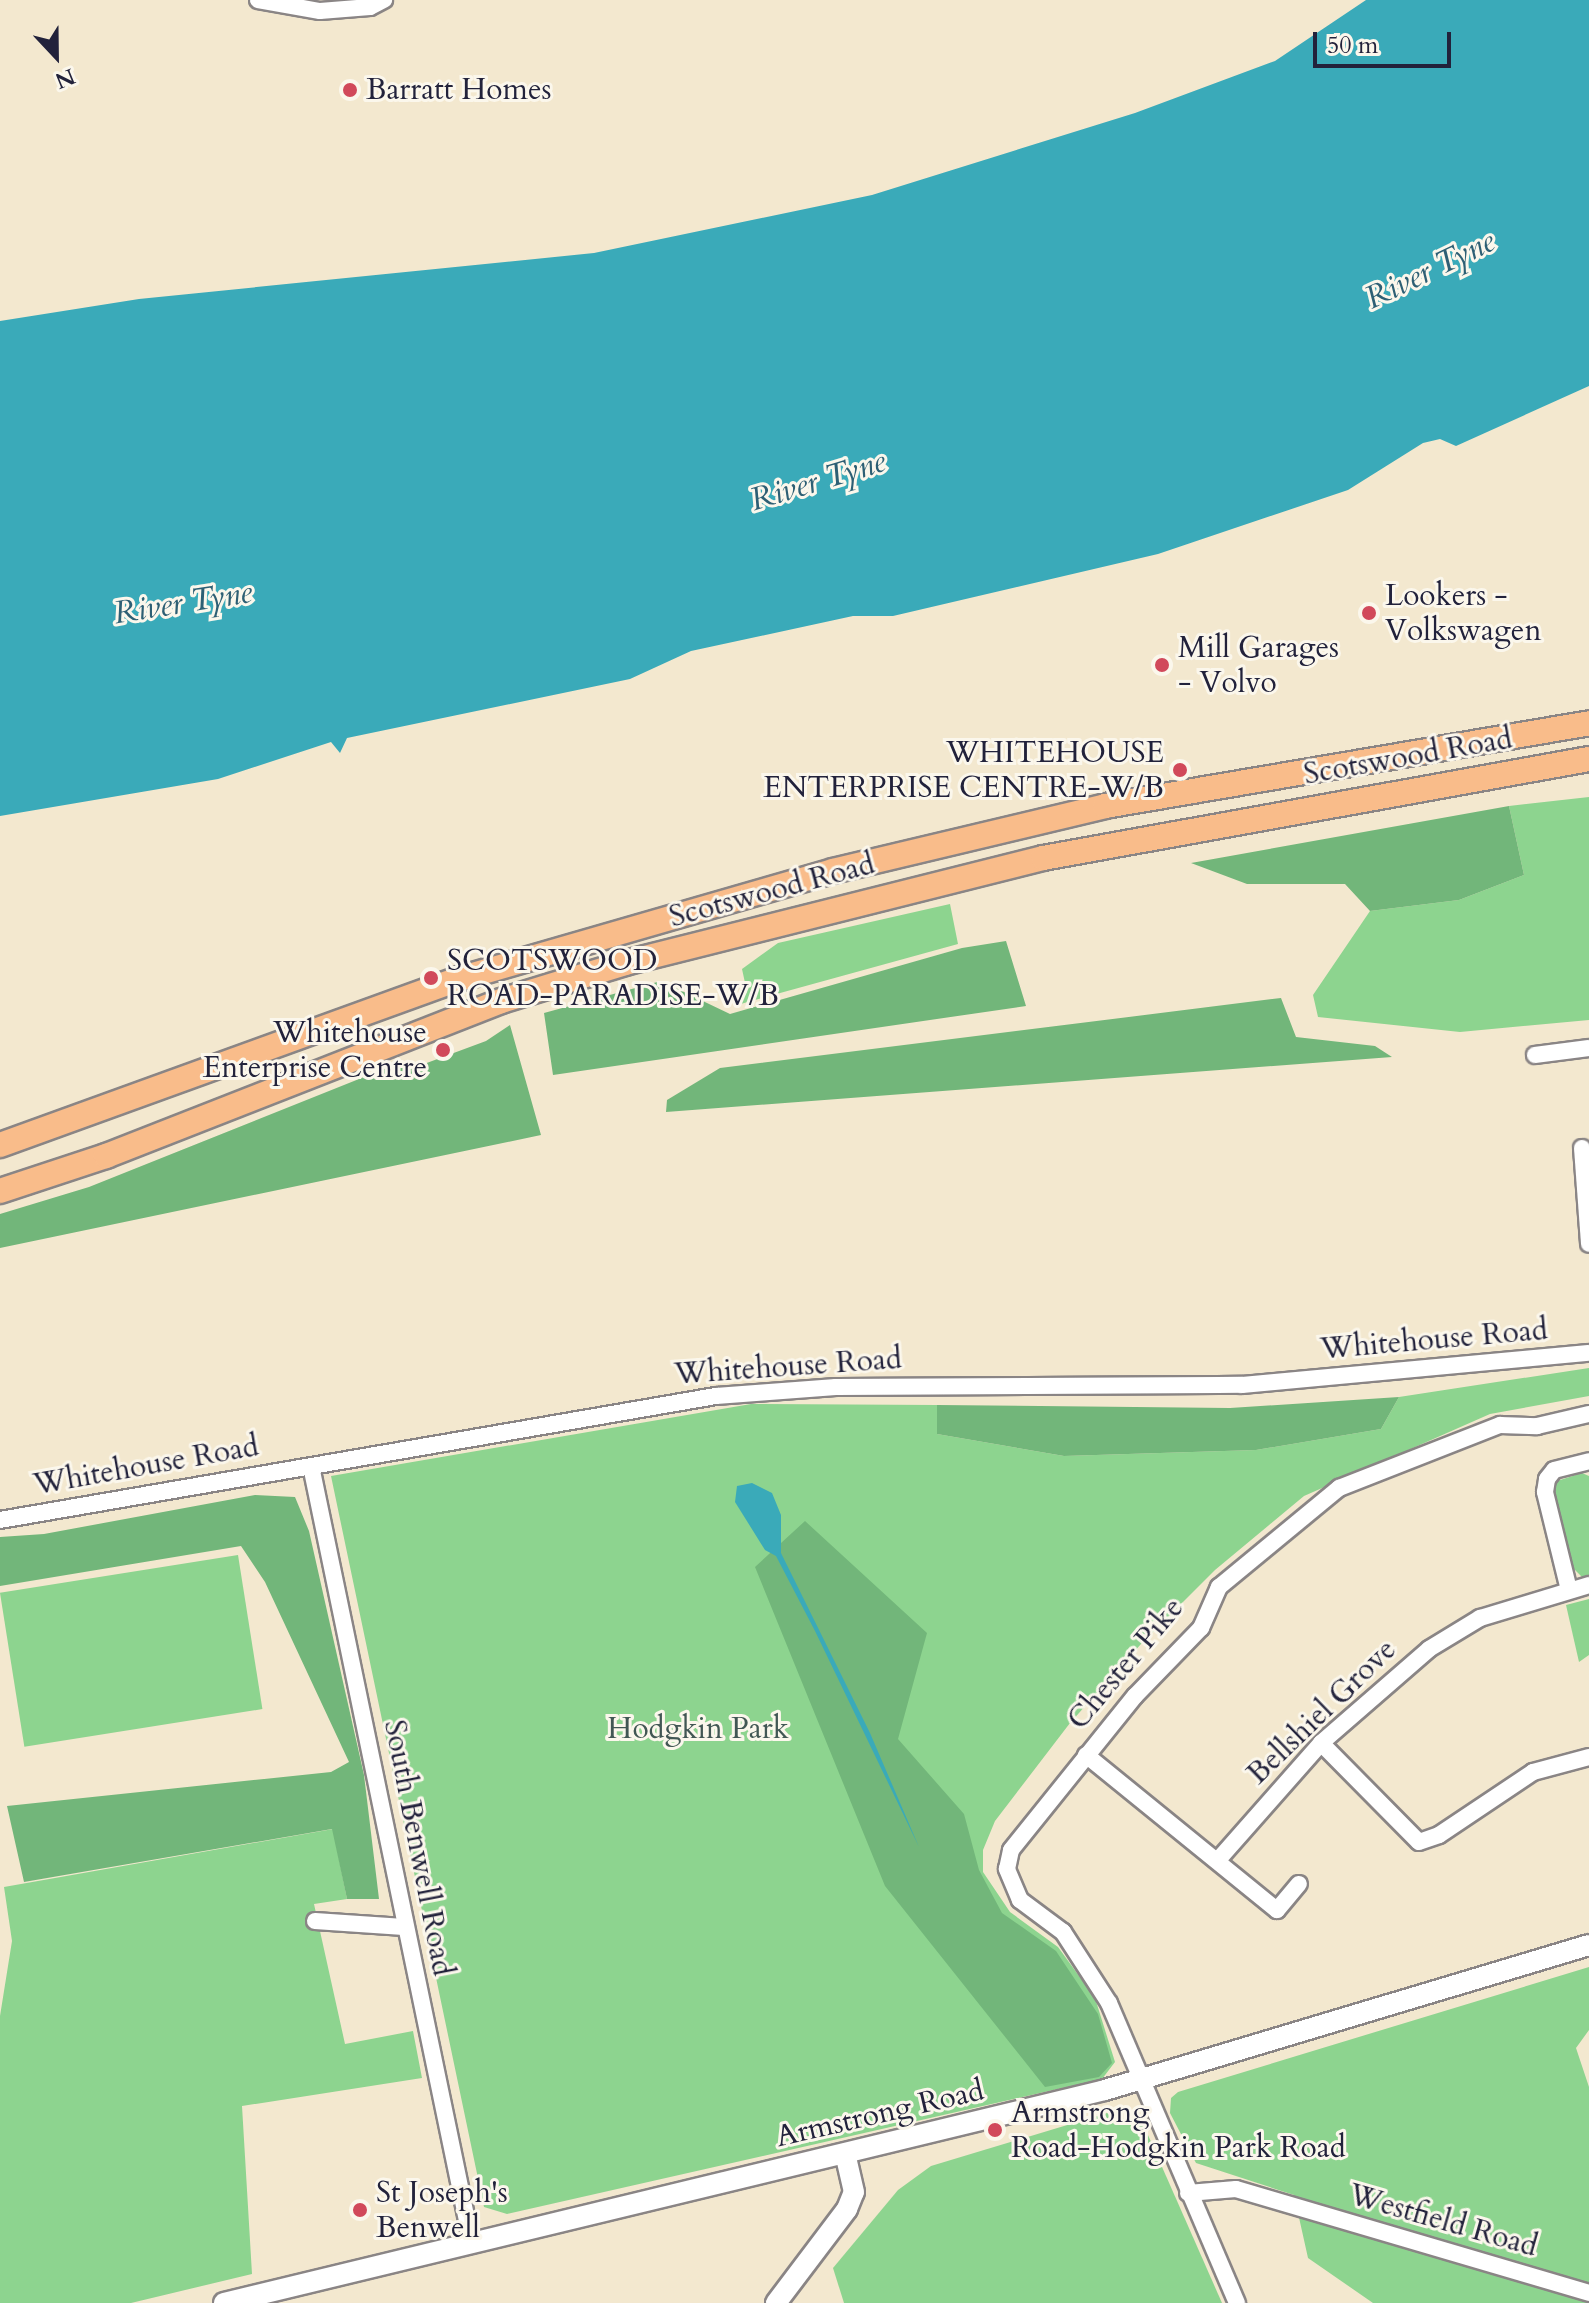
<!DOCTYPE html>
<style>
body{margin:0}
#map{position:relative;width:1589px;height:2303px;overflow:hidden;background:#f3e8cf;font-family:Cardo,serif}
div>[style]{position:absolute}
.green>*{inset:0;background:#8dd48f;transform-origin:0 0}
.forest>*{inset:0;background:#72b67a}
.water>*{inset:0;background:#3aaab9}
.roads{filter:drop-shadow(2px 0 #8a8585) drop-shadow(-2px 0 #8a8585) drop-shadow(0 2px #8a8585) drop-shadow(0 -2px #8a8585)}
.minor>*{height:16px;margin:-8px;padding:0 8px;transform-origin:8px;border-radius:8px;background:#fff}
.tertiary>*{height:20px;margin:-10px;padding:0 10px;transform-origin:10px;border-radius:10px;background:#fff}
.primary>*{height:24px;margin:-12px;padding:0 12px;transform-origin:12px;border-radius:12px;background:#f9bc8a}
.dots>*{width:22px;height:22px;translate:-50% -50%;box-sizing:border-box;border:4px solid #fbf7ec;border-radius:50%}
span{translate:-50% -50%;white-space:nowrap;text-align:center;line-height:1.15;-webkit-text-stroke:6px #fbf7ec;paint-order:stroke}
.poi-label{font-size:30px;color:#22223b}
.left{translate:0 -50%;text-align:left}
.right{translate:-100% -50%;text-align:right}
.street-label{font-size:30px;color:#22223b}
.park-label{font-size:30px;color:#425754}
.water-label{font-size:32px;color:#2d5f74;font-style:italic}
.north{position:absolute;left:16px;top:16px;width:80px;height:80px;-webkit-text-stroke:6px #fbf7ec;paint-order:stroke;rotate:158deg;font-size:22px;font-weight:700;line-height:32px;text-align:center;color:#22223b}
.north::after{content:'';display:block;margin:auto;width:28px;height:36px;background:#22223b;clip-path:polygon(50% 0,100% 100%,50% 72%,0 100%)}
.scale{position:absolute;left:1313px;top:32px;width:138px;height:36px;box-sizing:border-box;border:4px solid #22223b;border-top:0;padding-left:10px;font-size:24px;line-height:28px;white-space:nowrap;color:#22223b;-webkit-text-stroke:6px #fbf7ec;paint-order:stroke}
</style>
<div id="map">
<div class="green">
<i style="clip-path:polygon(1589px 797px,1589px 1020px,1460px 1032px,1318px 1017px,1313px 995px,1370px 911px,1459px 900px,1524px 875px,1509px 806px)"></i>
<i style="clip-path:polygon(950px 904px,958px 944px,737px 1005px,747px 992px,742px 969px,778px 943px)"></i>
<i style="clip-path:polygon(1589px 1368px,1589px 1396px,1490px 1414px,1304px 1496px,1215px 1570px,1141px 1644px,1070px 1723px,995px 1821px,983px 1850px,983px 1872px,1010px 1912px,1058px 1947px,1095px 1998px,1115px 2062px,1102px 2079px,507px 2214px,484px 2207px,331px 1476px,751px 1404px,937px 1405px,937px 1434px,1064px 1456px,1256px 1450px,1381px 1429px,1399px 1397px)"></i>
<i style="clip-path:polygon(1582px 1473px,1589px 1476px,1589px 1578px,1584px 1579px,1572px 1567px,1553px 1489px,1557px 1481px)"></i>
<i style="left:238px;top:1555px;width:156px;height:241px;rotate:81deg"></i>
<i style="clip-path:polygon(1589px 1599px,1589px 1655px,1579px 1662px,1566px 1605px)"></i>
<i style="clip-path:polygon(333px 1829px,347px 1899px,314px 1904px,345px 2044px,413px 2031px,422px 2078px,242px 2106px,252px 2274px,131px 2303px,0 2303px,0 2016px,12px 1941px,4px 1887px)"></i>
<i style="clip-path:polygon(1589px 1967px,1589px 2030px,1576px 2048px,1589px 2087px,1589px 2303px,1373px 2303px,1308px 2258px,1294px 2195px,1196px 2163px,1170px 2113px,1171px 2098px,1178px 2092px)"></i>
<i style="clip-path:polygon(1107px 2113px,1144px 2126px,1222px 2303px,844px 2303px,833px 2268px,898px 2190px,931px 2166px)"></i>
</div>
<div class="forest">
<i style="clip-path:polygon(1509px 806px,1524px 875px,1459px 900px,1370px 911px,1345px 884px,1247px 884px,1191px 863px)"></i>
<i style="clip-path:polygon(1006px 941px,1026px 1006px,553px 1075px,544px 1013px,661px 981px,730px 1014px,962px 948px)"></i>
<i style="clip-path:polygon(1281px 998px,1296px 1037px,1375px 1046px,1392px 1057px,666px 1112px,667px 1100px,720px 1068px)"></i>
<i style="clip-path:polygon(510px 1025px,541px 1135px,0 1248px,0 1214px,89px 1187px,384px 1069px,424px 1064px,486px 1041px)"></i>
<i style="clip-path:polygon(1399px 1397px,1381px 1429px,1256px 1450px,1064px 1456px,937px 1434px,937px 1405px,1230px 1408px)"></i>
<i style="clip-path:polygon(255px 1495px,295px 1497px,309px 1531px,364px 1775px,379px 1899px,347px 1899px,332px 1829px,24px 1882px,7px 1806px,331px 1772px,349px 1762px,265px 1582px,241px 1546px,0 1586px,0 1537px,44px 1534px)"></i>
<i style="clip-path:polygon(805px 1521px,927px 1633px,898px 1739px,964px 1814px,979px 1870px,1002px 1913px,1056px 1951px,1098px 2014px,1112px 2063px,1099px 2077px,1045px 2087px,885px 1886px,755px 1567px)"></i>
</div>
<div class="water">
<i style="clip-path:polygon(1366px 0,1589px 0,1589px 386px,1456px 446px,1440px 439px,1423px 443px,1348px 490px,1158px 554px,893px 616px,853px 616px,691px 651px,630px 679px,347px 738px,340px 753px,331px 742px,218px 779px,0 816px,0 321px,139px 299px,594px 253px,872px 195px,1135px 113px,1275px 61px)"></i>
<i style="clip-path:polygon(752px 1483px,772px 1493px,781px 1515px,781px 1553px,870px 1733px,919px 1847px,815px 1631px,776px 1556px,765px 1550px,735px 1502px,737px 1486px)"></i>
</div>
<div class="roads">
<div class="minor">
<i style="left:258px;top:0;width:63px;rotate:10.1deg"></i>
<i style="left:320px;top:11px;width:50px;rotate:-4.6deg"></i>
<i style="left:370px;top:7px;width:16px;rotate:-27deg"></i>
<i style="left:1535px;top:1055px;width:54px;rotate:-7.4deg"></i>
<i style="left:1582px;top:1148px;width:96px;rotate:85.8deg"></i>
<i style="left:311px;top:1466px;width:790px;rotate:78.32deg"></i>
<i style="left:0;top:1520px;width:727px;rotate:-9.83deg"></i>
<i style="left:716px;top:1396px;width:120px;rotate:-4.3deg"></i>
<i style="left:836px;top:1387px;width:406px;rotate:-0.3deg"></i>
<i style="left:1242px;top:1385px;width:348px;rotate:-5.3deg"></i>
<i style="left:1569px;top:1590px;width:101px;rotate:-103.8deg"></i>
<i style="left:1545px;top:1492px;width:13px;rotate:-81deg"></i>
<i style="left:1547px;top:1479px;width:11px;rotate:-52deg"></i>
<i style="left:1554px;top:1470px;width:36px;rotate:-14deg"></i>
<i style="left:1321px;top:1743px;width:139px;rotate:45.3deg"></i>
<i style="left:1419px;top:1842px;width:21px;rotate:-19deg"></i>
<i style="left:1439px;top:1835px;width:113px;rotate:-33.8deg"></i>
<i style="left:1533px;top:1772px;width:58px;rotate:-15deg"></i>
<i style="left:1086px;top:1755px;width:246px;rotate:39.1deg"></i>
<i style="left:1277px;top:1910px;width:34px;rotate:-50deg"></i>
<i style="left:1218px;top:1860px;width:156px;rotate:-48.6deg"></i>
<i style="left:1321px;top:1743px;width:143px;rotate:-41deg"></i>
<i style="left:1429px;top:1649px;width:60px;rotate:-31.3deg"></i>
<i style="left:1480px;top:1618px;width:114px;rotate:-16.8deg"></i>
<i style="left:315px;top:1921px;width:89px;rotate:3.9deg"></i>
<i style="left:1188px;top:2193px;width:48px;rotate:-4.8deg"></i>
<i style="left:1236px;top:2189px;width:368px;rotate:16.4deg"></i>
<i style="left:1237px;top:2303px;width:326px;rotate:-113.1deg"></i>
<i style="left:1109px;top:2003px;width:85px;rotate:-122.9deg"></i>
<i style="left:1063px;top:1932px;width:54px;rotate:-143.3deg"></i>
<i style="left:1020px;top:1900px;width:34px;rotate:-113deg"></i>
<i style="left:1007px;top:1869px;width:19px;rotate:-78deg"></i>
<i style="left:1011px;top:1850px;width:198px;rotate:-51.2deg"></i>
<i style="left:1135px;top:1696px;width:95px;rotate:-45.9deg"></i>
<i style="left:1201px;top:1628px;width:45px;rotate:-66.3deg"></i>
<i style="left:1219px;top:1587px;width:156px;rotate:-39.5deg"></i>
<i style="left:1339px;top:1488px;width:173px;rotate:-21.4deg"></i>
<i style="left:1500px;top:1425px;width:37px;rotate:2deg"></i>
<i style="left:1537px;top:1426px;width:53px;rotate:-13deg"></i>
</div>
<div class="tertiary">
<i style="left:224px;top:2303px;width:906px;rotate:-13.59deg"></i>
<i style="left:1105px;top:2090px;width:505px;rotate:-16.68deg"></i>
<i style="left:776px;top:2303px;width:118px;rotate:-52.9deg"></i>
<i style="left:847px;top:2209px;width:18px;rotate:-68deg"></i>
<i style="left:854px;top:2192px;width:39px;rotate:-103deg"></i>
</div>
<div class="primary">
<i style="left:0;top:1145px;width:488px;rotate:-19.9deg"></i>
<i style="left:459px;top:979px;width:389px;rotate:-16.1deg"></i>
<i style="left:833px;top:871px;width:280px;rotate:-13.4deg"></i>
<i style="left:1105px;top:806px;width:491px;rotate:-9.7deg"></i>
<i style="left:0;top:1191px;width:112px;rotate:-18.3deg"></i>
<i style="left:106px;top:1156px;width:424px;rotate:-21.4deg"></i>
<i style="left:501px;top:1001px;width:130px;rotate:-17deg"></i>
<i style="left:625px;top:963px;width:431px;rotate:-14.1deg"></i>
<i style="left:1043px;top:858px;width:555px;rotate:-10.28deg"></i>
</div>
</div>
<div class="dots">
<i style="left:350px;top:90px;background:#d1495b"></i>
<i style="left:1369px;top:613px;background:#d1495b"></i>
<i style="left:1162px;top:665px;background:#d1495b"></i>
<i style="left:1180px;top:770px;background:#d1495b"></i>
<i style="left:431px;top:978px;background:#d1495b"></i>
<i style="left:443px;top:1050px;background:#d1495b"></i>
<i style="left:995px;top:2130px;background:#d1495b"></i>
<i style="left:360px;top:2210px;background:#d1495b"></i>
</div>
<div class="poi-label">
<span class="left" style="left:366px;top:90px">Barratt Homes</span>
<span class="left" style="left:1385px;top:613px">Lookers -<br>Volkswagen</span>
<span class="left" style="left:1178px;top:665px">Mill Garages<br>- Volvo</span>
<span class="right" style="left:1164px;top:770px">WHITEHOUSE<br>ENTERPRISE CENTRE-W/B</span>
<span class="left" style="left:447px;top:978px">SCOTSWOOD<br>ROAD-PARADISE-W/B</span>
<span class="right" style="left:427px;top:1050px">Whitehouse<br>Enterprise Centre</span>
<span class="left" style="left:1011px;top:2130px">Armstrong<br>Road-Hodgkin Park Road</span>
<span class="left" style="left:376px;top:2210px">St Joseph's<br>Benwell</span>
</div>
<div class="street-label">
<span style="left:1408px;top:757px;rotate:-10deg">Scotswood Road</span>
<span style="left:772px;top:891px;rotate:-15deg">Scotswood Road</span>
<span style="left:1434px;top:1340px;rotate:-5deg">Whitehouse Road</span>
<span style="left:788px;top:1367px;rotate:-4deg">Whitehouse Road</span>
<span style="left:146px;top:1466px;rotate:-10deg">Whitehouse Road</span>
<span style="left:1126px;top:1664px;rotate:-50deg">Chester Pike</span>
<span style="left:1322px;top:1712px;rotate:-44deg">Bellshiel Grove</span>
<span style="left:418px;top:1848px;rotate:79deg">South Benwell Road</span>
<span style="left:880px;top:2114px;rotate:-13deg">Armstrong Road</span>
<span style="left:1443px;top:2221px;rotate:16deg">Westfield Road</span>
</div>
<div class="park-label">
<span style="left:698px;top:1729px">Hodgkin Park</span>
</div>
<div class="water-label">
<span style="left:1430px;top:270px;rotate:-26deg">River Tyne</span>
<span style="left:818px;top:481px;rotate:-17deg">River Tyne</span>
<span style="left:183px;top:603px;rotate:-9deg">River Tyne</span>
</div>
<div class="north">N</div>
<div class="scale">50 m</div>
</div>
